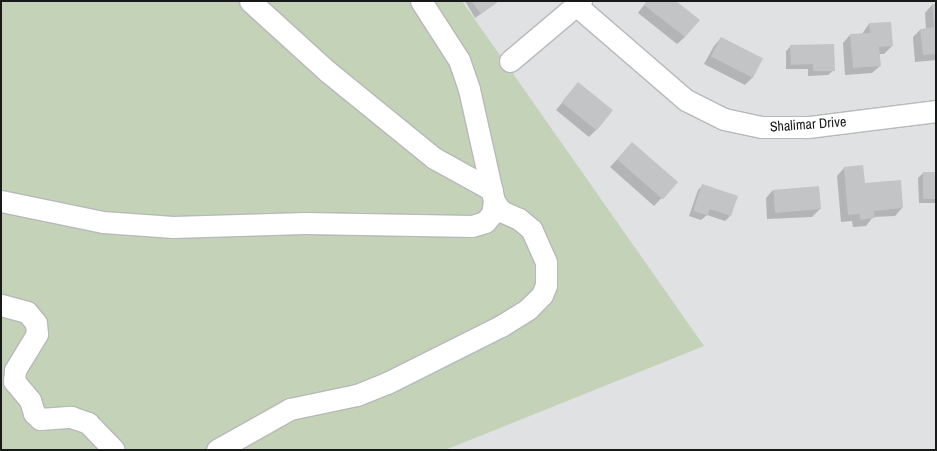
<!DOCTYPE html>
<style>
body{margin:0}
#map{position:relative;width:937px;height:451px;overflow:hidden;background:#e0e1e3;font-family:"Archivo Narrow",sans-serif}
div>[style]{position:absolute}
.green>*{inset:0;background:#c4d3b7}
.shadow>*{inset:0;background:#0003}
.building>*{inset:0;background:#c2c4c5;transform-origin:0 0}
.roads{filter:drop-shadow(1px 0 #b7b8b9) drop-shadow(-1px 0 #b7b8b9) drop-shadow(0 1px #b7b8b9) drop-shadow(0 -1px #b7b8b9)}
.minor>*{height:21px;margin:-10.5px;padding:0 10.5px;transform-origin:10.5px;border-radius:10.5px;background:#fff}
span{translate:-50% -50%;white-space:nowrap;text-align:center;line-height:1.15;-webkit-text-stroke:3px #fff;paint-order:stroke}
.street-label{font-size:14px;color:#181919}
.frame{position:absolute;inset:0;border:2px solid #181919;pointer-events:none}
</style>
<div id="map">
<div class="green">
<i style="clip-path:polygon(1px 1px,462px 1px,704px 346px,445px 450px,1px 450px)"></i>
</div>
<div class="shadow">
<i style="clip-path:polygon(465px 1px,499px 1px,475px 18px)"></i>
<i style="clip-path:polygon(647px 1px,675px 1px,685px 37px,677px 44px,638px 13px)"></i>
<i style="clip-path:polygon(932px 5px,936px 5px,936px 60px,915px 62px,913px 37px,920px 30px,926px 29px,925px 13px)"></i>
<i style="clip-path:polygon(869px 24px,892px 46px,884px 54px,879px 54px,880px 66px,872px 73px,845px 75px,843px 43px,850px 35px,862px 34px)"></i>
<i style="clip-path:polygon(721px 38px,753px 77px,745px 85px,704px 64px,714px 46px)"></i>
<i style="clip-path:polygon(791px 46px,834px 70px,828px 75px,808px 76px,808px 69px,786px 69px,786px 51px)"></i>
<i style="clip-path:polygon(578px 84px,597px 129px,589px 137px,556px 110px)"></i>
<i style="clip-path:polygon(625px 151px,677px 182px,654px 206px,610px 167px)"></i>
<i style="clip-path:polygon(844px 168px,864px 184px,902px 208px,895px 216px,873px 217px,866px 226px,853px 227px,852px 221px,841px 222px,837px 176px)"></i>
<i style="clip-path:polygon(923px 173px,936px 173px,936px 203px,919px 203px,918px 178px)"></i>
<i style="clip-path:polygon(703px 185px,730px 216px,725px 221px,707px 215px,701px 220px,689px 216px,698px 190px)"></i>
<i style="clip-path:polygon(773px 190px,820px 209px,812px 217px,767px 219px,766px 198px)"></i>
</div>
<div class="building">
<i style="clip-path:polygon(471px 1px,499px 1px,481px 14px)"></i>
<i style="clip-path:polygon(647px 1px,676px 1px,700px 20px,685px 37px,644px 5px)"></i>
<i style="clip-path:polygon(932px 4px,936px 4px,936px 54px,923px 55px,920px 29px,934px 27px)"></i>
<i style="clip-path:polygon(891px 22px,893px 46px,879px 47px,881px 66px,853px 68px,850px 34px,870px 33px,869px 23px)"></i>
<i style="left:721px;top:37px;width:47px;height:22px;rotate:27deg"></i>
<i style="clip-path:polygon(834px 44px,835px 71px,813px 71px,813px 64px,791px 65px,790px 45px)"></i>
<i style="left:578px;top:82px;width:45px;height:26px;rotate:39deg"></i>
<i style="left:632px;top:142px;width:61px;height:23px;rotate:41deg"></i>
<i style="clip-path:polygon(863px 165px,865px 183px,901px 180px,903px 208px,874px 211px,875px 218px,860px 220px,860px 214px,848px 215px,844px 167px)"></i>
<i style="left:923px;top:172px;width:13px;height:27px"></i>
<i style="clip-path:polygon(702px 184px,738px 196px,731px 216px,710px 209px,707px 215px,693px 211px)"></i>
<i style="left:819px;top:186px;width:23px;height:46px;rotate:85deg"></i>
</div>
<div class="roads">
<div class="minor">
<i style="left:250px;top:1px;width:104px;rotate:42.3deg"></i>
<i style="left:327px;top:71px;width:138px;rotate:39.1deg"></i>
<i style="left:434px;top:158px;width:66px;rotate:28.9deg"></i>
<i style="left:577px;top:6px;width:144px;rotate:40.8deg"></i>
<i style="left:686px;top:100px;width:42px;rotate:26.6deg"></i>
<i style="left:724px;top:119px;width:38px;rotate:12deg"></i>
<i style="left:761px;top:127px;width:47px"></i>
<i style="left:808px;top:127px;width:129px;rotate:-7.1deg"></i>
<i style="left:510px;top:61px;width:93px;rotate:-40.2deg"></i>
<i style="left:1px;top:201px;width:104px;rotate:11.6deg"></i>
<i style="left:103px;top:222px;width:70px;rotate:4.1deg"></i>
<i style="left:173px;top:227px;width:132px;rotate:-1.7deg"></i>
<i style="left:305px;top:223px;width:167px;rotate:1deg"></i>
<i style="left:472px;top:226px;width:14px;rotate:-17deg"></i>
<i style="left:485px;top:222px;width:11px;rotate:-49deg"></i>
<i style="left:492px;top:214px;width:13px;rotate:-81deg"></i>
<i style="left:494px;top:201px;width:115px;rotate:-102.6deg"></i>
<i style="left:469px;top:89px;width:31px;rotate:-109deg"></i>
<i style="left:459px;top:60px;width:70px;rotate:-122.8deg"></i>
<i style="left:1px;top:305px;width:27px;rotate:15deg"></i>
<i style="left:27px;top:312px;width:14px;rotate:51deg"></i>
<i style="left:36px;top:323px;width:11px;rotate:85deg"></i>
<i style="left:37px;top:334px;width:42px;rotate:121.4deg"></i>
<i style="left:15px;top:370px;width:11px;rotate:95deg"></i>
<i style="left:14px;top:381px;width:25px;rotate:50deg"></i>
<i style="left:30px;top:400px;width:14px;rotate:73deg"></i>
<i style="left:34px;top:413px;width:8px;rotate:45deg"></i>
<i style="left:40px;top:419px;width:31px;rotate:-4deg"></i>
<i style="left:71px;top:417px;width:18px;rotate:19deg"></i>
<i style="left:88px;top:423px;width:37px;rotate:46deg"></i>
<i style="left:217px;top:450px;width:84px;rotate:-29.3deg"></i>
<i style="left:290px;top:409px;width:68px;rotate:-11.8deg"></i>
<i style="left:357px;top:395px;width:32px;rotate:-22deg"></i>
<i style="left:387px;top:383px;width:127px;rotate:-26.6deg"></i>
<i style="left:501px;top:326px;width:32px;rotate:-32deg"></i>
<i style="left:528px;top:309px;width:20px;rotate:-45deg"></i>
<i style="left:542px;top:295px;width:11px;rotate:-68deg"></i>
<i style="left:546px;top:285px;width:23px;rotate:-90deg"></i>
<i style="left:546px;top:262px;width:36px;rotate:-114deg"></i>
<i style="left:531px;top:229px;width:16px;rotate:-140deg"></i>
<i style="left:519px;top:219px;width:20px;rotate:-156deg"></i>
<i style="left:501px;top:211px;width:12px;rotate:-125deg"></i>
</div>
</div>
<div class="street-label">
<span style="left:808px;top:124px;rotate:-4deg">Shalimar Drive</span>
</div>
<div class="frame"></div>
</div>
